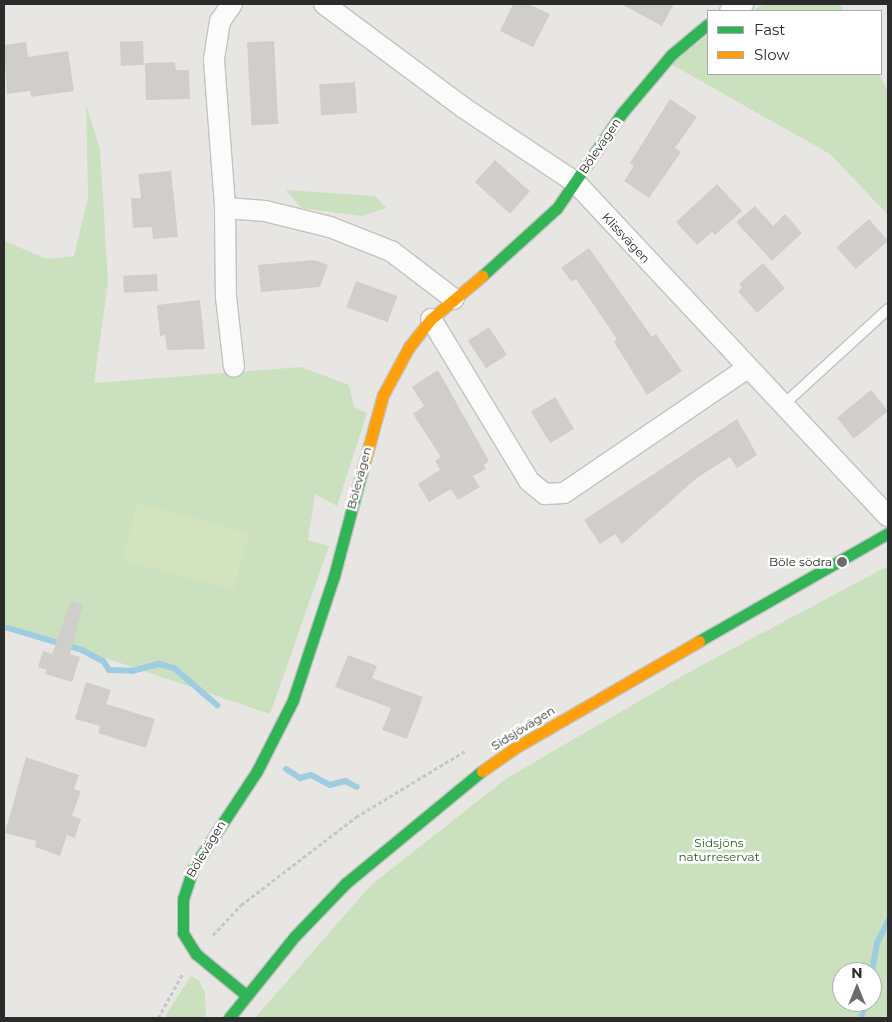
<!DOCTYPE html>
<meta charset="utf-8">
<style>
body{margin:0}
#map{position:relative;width:892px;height:1022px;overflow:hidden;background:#e8e6e2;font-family:Montserrat,sans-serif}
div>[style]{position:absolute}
.green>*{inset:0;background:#cae0bf}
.pitch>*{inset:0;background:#d3e3bd;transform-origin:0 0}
.stream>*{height:6px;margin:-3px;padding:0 3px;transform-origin:3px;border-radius:3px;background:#9ecce1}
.building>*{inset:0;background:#d0cecb;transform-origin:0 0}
.path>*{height:3px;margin-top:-1.5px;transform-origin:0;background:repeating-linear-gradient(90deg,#c6c6c6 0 4px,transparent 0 6.5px)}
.roads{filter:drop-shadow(1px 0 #c2c2c1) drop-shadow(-1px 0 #c2c2c1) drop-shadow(0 1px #c2c2c1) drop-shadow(0 -1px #c2c2c1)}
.lane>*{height:10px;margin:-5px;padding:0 5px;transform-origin:5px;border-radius:5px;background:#fcfbfb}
.street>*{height:20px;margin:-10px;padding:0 10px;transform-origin:10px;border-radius:10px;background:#fcfbfb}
.fast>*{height:11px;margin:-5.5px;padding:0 5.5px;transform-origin:5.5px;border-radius:5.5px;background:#30b455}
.slow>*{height:11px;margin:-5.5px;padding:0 5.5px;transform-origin:5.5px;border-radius:5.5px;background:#ff9f0a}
.dots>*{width:14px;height:14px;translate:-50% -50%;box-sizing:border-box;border:2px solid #fff;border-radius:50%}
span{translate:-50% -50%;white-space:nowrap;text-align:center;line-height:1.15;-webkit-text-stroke:5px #fff;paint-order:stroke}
.street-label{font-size:12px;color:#2b2b2b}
.poi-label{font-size:12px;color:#2b2b2b}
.right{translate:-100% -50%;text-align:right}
.park-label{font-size:12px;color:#2c6023}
.frame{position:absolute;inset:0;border:5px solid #2b2b2b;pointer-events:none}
.legend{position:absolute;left:707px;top:10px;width:175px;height:65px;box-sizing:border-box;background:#fff;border:1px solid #aaa;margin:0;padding:6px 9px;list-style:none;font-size:15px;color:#2b2b2b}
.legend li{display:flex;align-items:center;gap:10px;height:25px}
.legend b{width:25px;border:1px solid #aaa}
.north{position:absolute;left:832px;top:962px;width:50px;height:50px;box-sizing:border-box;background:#fff;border:1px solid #aaa;border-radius:50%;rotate:0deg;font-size:14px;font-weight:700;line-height:20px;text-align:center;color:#2b2b2b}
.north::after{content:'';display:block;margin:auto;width:18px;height:22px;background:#6d6c6b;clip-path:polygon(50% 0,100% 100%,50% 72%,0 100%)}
</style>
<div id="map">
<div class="green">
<i style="clip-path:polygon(765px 4px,840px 4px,844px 11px,751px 11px)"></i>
<i style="clip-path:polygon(708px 35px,708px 74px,879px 74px,887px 89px,888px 215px,830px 154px,671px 64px)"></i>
<i style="clip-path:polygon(86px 105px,100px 149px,108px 282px,94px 383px,301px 367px,349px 385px,354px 407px,367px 413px,337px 506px,315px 494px,308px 540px,329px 546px,270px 714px,50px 639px,4px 628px,4px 241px,47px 259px,74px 256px,88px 197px)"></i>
<i style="clip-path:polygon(286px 190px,375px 196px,386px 208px,362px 216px,301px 208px)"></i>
<i style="clip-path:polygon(evenodd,888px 566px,888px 1018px,255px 1018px,371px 885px,507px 778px,691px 671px,888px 566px,842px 972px,872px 972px,872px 1002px,842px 1002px,842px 972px)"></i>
<i style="clip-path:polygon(191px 976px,199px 981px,205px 993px,206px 1018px,164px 1018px)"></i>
</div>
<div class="pitch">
<i style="left:137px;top:503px;width:116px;height:59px;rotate:15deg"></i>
</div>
<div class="stream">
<i style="left:8px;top:628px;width:77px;rotate:16.6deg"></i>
<i style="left:82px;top:650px;width:24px;rotate:28deg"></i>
<i style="left:103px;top:661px;width:11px;rotate:56deg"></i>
<i style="left:109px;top:670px;width:23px;rotate:2deg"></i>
<i style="left:132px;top:671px;width:28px;rotate:-15deg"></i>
<i style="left:159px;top:664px;width:16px;rotate:15deg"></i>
<i style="left:174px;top:668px;width:57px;rotate:40.7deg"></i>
<i style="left:286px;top:769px;width:17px;rotate:33deg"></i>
<i style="left:300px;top:778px;width:11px;rotate:-15deg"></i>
<i style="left:311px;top:775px;width:21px;rotate:28deg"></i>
<i style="left:330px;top:785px;width:16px;rotate:-15deg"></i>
<i style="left:345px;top:781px;width:13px;rotate:27deg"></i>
<i style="left:872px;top:972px;width:29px;rotate:-80deg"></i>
<i style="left:877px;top:943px;width:25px;rotate:-63deg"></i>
<i style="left:861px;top:1018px;width:17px;rotate:-73deg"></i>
</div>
<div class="building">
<i style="clip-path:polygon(513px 4px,528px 4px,550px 14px,533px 47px,500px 31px)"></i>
<i style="clip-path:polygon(621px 4px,674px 4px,662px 26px)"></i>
<i style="left:143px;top:41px;width:24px;height:23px;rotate:88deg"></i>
<i style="left:274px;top:41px;width:83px;height:27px;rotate:87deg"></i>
<i style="clip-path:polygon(26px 42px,28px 57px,68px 51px,74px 91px,31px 97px,30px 91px,7px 94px,4px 45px)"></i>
<i style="clip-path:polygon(175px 62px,176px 70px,189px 70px,190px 99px,146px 100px,145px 63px)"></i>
<i style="left:355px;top:82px;width:31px;height:36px;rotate:86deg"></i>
<i style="clip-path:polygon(670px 99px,697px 117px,675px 148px,681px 152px,649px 198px,624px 181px,634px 166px,630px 163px)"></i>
<i style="left:495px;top:160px;width:47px;height:30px;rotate:42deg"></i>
<i style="clip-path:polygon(171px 171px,178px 237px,153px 239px,152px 227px,133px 228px,131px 198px,141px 198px,138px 174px)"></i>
<i style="clip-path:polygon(717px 184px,742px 211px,715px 235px,712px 232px,697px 245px,676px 222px)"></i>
<i style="clip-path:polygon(755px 206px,773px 226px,785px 214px,802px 233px,772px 261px,736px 222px)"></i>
<i style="left:869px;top:219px;width:29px;height:43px;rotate:49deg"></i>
<i style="clip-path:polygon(589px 248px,652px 337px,656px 334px,682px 371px,647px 395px,614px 342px,617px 339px,576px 279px,572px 282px,561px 268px)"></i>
<i style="clip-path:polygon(314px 260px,328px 265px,320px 287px,261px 292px,258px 265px)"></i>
<i style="clip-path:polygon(763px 263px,785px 288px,757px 313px,738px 291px,742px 287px,739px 284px)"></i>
<i style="left:157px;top:274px;width:17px;height:34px;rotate:87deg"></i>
<i style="left:356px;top:281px;width:44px;height:28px;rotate:20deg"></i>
<i style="clip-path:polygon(200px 300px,205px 349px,167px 350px,165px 335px,160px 336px,157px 305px)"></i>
<i style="left:489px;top:327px;width:33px;height:25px;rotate:57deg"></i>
<i style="clip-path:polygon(438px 370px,489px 461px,484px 465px,486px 469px,473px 476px,480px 487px,458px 500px,451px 489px,429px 502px,418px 484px,440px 470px,435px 461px,441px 457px,413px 414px,424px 406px,412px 387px)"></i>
<i style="left:871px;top:390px;width:27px;height:44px;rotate:51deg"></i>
<i style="left:555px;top:397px;width:37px;height:28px;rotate:59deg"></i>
<i style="clip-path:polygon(737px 419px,757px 455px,737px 468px,730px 457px,698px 477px,622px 544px,615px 534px,600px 544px,584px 520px)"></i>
<i style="clip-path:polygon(71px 601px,83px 605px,70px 654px,80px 657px,72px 682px,45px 674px,47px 670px,38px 667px,43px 651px,52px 654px)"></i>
<i style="clip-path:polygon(348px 655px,377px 666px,372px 678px,423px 697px,407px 739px,382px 730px,391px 708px,335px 687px)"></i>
<i style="clip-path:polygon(86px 682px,111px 690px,106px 704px,155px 719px,146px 748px,98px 733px,100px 726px,75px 719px)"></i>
<i style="clip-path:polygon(26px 757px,79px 775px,74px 789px,81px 791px,72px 816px,81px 819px,75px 838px,67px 835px,60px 856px,35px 847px,36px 841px,5px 833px)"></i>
</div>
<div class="path">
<i style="left:213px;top:935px;width:41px;rotate:-47deg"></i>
<i style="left:241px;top:905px;width:145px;rotate:-37.4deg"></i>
<i style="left:356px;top:817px;width:127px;rotate:-31.2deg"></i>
<i style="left:158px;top:1018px;width:51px;rotate:-60.9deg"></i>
</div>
<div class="roads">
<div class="lane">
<i style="left:783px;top:405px;width:142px;rotate:-42.4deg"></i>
</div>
<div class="street">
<i style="left:232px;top:4px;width:21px;rotate:125deg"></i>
<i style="left:220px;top:21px;width:39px;rotate:99deg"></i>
<i style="left:214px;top:60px;width:148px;rotate:85.7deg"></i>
<i style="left:225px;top:208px;width:89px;rotate:89.4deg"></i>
<i style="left:226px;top:297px;width:70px;rotate:83.5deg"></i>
<i style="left:324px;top:4px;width:174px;rotate:36.6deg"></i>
<i style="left:464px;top:108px;width:133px;rotate:33.7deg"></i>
<i style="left:575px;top:182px;width:458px;rotate:46.9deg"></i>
<i style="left:730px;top:11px;width:15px;rotate:-28deg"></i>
<i style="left:225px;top:208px;width:40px;rotate:4.3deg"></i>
<i style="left:265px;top:211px;width:67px;rotate:13.8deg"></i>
<i style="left:330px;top:227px;width:66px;rotate:21.5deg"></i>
<i style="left:391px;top:251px;width:79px;rotate:37.3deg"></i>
<i style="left:431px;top:319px;width:189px;rotate:58.8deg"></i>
<i style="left:529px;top:481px;width:21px;rotate:39deg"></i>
<i style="left:545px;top:494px;width:19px;rotate:-3deg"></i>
<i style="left:564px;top:493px;width:222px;rotate:-34.3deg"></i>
</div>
<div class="fast">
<i style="left:482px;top:276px;width:101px;rotate:-42.2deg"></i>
<i style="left:557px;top:208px;width:115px;rotate:-55.6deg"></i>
<i style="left:622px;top:113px;width:76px;rotate:-49.8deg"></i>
<i style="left:671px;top:55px;width:48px;rotate:-40deg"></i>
<i style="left:699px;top:641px;width:218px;rotate:-29.7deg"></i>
<i style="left:246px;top:995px;width:65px;rotate:-140.6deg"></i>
<i style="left:196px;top:954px;width:25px;rotate:-122deg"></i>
<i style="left:183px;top:933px;width:34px;rotate:-90deg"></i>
<i style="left:183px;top:899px;width:33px;rotate:-72deg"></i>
<i style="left:193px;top:868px;width:116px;rotate:-56.6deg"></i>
<i style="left:257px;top:771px;width:80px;rotate:-63.1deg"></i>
<i style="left:293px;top:700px;width:131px;rotate:-71.7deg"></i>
<i style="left:334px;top:576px;width:109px;rotate:-75.1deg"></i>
<i style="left:229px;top:1018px;width:105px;rotate:-51.2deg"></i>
<i style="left:295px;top:936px;width:74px;rotate:-46.1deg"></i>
<i style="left:346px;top:883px;width:176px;rotate:-39.5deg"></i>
</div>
<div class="slow">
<i style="left:362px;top:471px;width:79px;rotate:-74.6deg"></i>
<i style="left:383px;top:395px;width:55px;rotate:-61.6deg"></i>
<i style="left:409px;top:347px;width:36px;rotate:-52deg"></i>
<i style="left:431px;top:319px;width:67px;rotate:-40.1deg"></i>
<i style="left:482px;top:771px;width:38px;rotate:-35deg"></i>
<i style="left:513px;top:749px;width:215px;rotate:-30.1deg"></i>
</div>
</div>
<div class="dots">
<i style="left:842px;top:562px;background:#6d6c6b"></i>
</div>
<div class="street-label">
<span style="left:600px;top:146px;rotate:-56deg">Bölevägen</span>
<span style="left:626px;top:238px;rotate:47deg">Klissvägen</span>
<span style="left:359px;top:478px;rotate:-75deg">Bölevägen</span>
<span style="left:523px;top:728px;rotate:-32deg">Sidsjövägen</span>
<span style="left:206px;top:849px;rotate:-59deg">Bölevägen</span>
</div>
<div class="poi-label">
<span class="right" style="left:832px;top:562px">Böle södra</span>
</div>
<div class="park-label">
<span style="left:719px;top:850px">Sidsjöns<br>naturreservat</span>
</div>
<div class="frame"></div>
<ul class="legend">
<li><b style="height:6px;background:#30b455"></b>Fast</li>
<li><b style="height:6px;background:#ff9f0a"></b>Slow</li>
</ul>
<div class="north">N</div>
</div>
